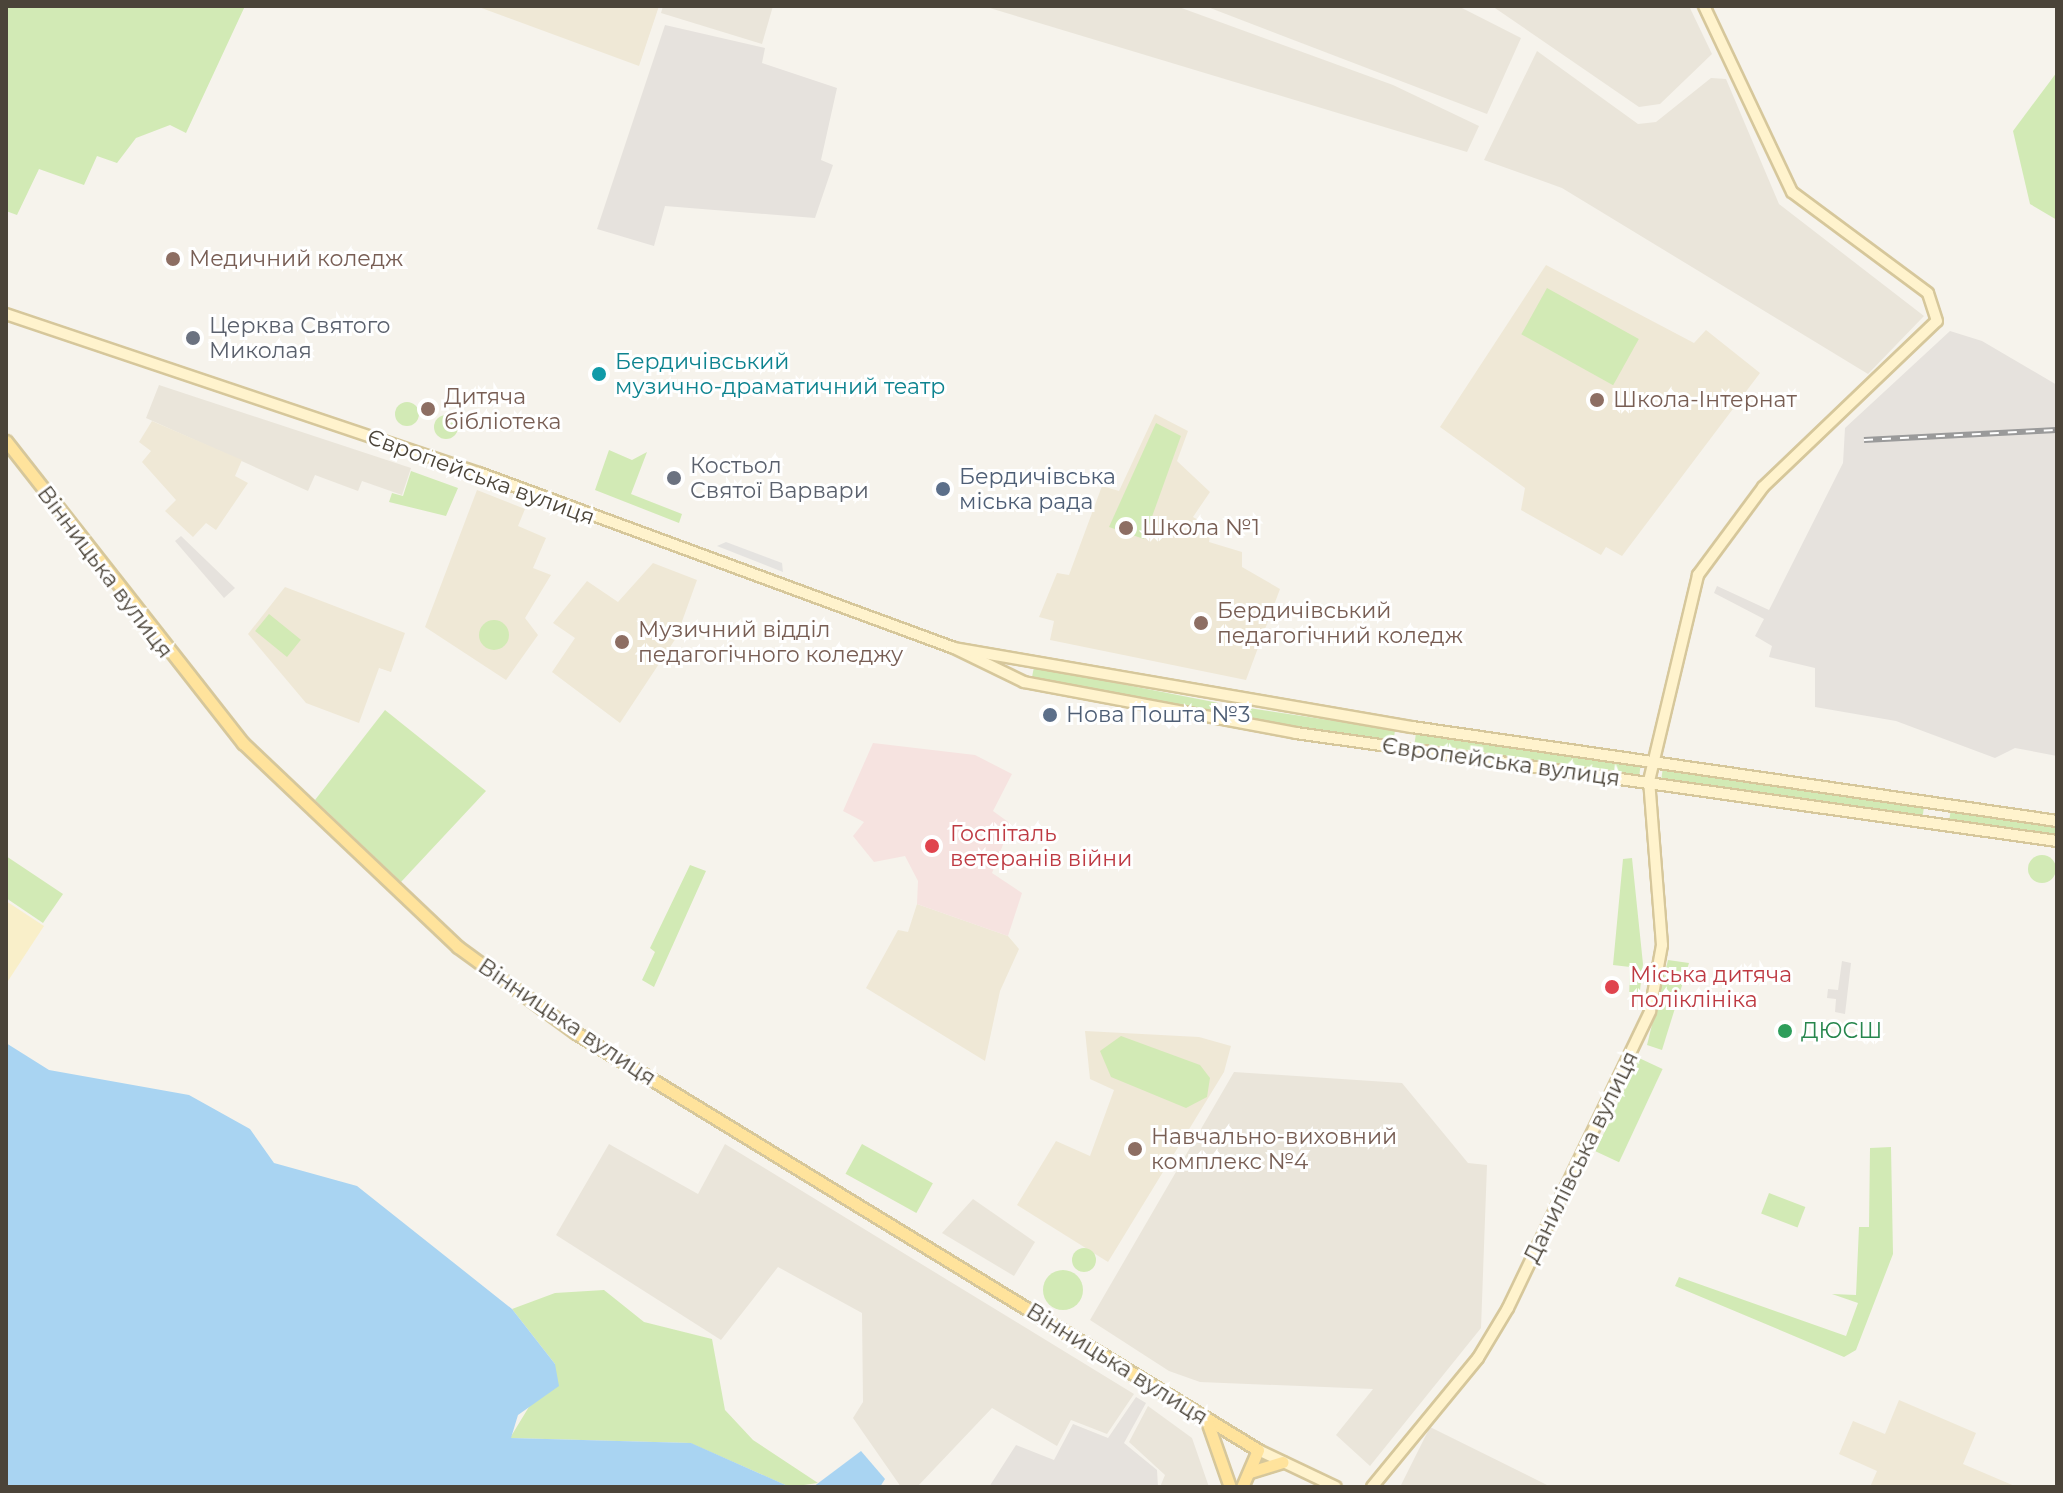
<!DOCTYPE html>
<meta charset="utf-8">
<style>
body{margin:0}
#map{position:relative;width:2063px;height:1493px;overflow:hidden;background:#f6f3ec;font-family:Montserrat,sans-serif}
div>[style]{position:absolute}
.residential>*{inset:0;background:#eae5da}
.industrial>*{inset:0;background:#e6e2dd}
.education>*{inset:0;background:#efe8d6}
.medical>*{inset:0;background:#f6e3e0}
.green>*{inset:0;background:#d2eab5;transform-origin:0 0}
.round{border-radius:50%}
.sand>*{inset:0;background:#f9efc9}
.parking>*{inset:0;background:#e5e3e0}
.water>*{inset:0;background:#a9d4f2}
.roads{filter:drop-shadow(2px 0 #d6c79b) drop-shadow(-2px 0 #d6c79b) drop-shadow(0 2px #d6c79b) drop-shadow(0 -2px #d6c79b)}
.secondary>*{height:10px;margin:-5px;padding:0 5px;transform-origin:5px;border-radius:5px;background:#fff3cd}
.primary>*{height:11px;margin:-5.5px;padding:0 5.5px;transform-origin:5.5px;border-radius:5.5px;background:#ffe39c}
.rail>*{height:6px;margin-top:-3px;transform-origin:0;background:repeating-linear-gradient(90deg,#fff 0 9px,#9a9a9a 0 18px);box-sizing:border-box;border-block:2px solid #9a9a9a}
.dots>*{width:22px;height:22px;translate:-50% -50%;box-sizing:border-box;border:4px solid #fff;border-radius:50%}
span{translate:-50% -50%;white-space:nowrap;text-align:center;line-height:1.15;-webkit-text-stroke:6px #fff;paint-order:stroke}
.education-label{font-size:22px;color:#785e54}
.left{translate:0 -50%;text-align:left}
.worship-label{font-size:22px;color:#5b616d}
.culture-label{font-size:22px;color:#0d838f}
.service-label{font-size:22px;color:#4e5e75}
.street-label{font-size:22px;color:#4b4439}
.health-label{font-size:22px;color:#be3a42}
.leisure-label{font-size:22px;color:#27864d}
.frame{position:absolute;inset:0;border:8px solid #4b4439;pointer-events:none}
</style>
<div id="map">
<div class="residential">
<i style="clip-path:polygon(663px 6px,773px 6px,762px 44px,661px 13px)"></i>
<i style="clip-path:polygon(983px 6px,1176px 6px,1393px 85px,1479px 126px,1467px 152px)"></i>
<i style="clip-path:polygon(1205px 6px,1458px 6px,1521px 38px,1487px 114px)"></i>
<i style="clip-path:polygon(1492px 6px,1689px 6px,1712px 54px,1660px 104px,1639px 107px)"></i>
<i style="clip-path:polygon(1537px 51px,1638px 124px,1656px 122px,1711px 78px,1726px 79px,1779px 204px,1924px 316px,1868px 374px,1562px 188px,1484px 160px)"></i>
<i style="clip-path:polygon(159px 385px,411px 468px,402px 495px,362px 481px,358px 491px,315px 475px,308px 491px,146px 418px)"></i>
<i style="clip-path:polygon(1234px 1072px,1402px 1083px,1468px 1163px,1487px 1165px,1481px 1328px,1370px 1466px,1336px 1435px,1373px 1389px,1200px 1382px,1169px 1371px,1090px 1320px)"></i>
<i style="clip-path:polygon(609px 1144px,698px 1194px,725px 1144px,1134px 1394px,1107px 1434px,1071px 1420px,1057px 1446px,992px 1408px,917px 1487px,901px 1487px,853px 1418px,863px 1402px,862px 1313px,778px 1267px,721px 1340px,556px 1235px)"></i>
<i style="clip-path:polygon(973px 1199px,1035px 1242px,1014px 1276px,942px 1233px)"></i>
<i style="clip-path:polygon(1148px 1406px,1192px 1438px,1209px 1487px,1160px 1487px,1165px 1475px,1129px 1442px)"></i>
<i style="clip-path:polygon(1430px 1427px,1551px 1487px,1400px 1487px)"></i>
</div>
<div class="industrial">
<i style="clip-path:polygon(665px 25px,765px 48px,762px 63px,837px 88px,821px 160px,833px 165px,815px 218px,665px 206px,654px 246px,597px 229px)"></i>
<i style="clip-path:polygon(1950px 331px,1982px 341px,2057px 385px,2057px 756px,2015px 748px,1995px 758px,1896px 721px,1815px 707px,1815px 668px,1769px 657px,1772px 646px,1755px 636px,1764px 619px,1714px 593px,1717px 586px,1769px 610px,1843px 463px,1845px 428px)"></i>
<i style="clip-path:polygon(181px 536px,235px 588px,224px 598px,175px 541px)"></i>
<i style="clip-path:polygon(1842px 961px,1851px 963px,1845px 1014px,1835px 1012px,1836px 999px,1827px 998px,1828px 989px,1838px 990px)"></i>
<i style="clip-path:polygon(1136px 1397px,1146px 1403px,1124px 1443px,1157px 1470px,1158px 1487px,989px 1487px,1016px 1445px,1054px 1460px,1073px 1424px,1108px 1438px)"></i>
</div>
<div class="education">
<i style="clip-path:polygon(476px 6px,659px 6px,639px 66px)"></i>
<i style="clip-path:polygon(1546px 265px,1694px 343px,1706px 330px,1760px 373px,1622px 556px,1606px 547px,1601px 555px,1521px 510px,1525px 488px,1440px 427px)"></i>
<i style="clip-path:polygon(1155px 414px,1188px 431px,1177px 461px,1210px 492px,1193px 517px,1211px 527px,1209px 542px,1242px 552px,1242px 567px,1280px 589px,1246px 680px,1050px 640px,1054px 621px,1039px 617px,1057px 573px,1069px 575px,1102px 486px,1119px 491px)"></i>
<i style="clip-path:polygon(152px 421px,242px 460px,235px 476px,248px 483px,216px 530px,206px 523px,193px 537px,165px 511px,176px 500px,142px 462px,151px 451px,139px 442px)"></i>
<i style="clip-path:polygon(477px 490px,525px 509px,518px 526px,546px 538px,533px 568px,551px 575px,525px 618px,538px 635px,506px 680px,425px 627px)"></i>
<i style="clip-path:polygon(653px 563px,697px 580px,676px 638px,620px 723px,552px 672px,575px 638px,553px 623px,587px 581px,618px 602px)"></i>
<i style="clip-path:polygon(285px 587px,405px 633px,391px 672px,379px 668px,359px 723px,306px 703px,248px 634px)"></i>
<i style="clip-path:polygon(917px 904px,1008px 936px,1019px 949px,1000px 991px,985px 1061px,866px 988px,898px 930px,908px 932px)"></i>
<i style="clip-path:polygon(1085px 1031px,1199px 1037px,1231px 1046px,1224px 1072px,1108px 1262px,1017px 1205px,1056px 1141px,1090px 1156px,1114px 1090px,1090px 1079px)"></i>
<i style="clip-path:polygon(1899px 1400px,1976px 1433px,1963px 1464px,2017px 1487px,1870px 1487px,1877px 1471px,1839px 1454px,1853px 1421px,1885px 1434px)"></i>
</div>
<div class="medical">
<i style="clip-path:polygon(873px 743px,975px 755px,1012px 774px,993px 811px,1011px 824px,992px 873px,1022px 893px,1008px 936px,917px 904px,918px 881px,905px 856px,874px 862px,853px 836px,864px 822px,843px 811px)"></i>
</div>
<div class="green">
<i style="clip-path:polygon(6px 6px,186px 8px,245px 6px,186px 133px,170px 125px,136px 138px,117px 163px,97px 156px,84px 185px,39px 169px,17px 215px,6px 211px)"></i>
<i style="clip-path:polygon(2057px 72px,2057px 220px,2030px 204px,2013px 131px)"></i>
<i style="left:1547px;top:288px;width:105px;height:53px;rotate:29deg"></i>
<i class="round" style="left:395px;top:402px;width:24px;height:24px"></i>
<i class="round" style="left:434px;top:415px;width:24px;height:24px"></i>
<i style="clip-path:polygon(1156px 423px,1181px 436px,1144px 539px,1109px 527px)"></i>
<i style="clip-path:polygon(609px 450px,632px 460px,647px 452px,631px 494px,682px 514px,679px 523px,595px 490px)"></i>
<i style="clip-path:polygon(411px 471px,458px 488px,446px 516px,389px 502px,392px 493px,403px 496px)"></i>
<i style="left:269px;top:614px;width:41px;height:22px;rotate:39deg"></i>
<i class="round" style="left:479px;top:620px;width:30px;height:30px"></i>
<i style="left:1034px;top:667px;width:187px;height:12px;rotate:11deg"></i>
<i style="clip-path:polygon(1242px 707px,1395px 730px,1393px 745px,1239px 719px)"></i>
<i style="clip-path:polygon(385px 710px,486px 791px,401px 882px,315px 800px)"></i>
<i style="left:1416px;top:733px;width:227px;height:14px;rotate:8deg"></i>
<i style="left:1663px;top:767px;width:264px;height:12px;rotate:8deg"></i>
<i style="left:1951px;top:809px;width:107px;height:11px;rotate:9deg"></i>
<i class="round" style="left:2028px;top:855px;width:28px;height:28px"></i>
<i style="clip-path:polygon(6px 856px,63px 894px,43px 923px,6px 898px)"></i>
<i style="clip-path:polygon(1632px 858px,1643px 964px,1639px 999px,1629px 1000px,1630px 967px,1613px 965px,1623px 859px)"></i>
<i style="clip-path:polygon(690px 865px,706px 871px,654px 987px,642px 980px,655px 952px,650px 948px)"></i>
<i style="clip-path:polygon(1668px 960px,1689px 963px,1662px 1050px,1647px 1045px)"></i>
<i style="clip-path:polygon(1121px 1036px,1200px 1065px,1210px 1078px,1207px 1097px,1186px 1108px,1111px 1077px,1100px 1051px)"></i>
<i style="left:1639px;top:1058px;width:26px;height:103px;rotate:25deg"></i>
<i style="left:862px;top:1144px;width:81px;height:34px;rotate:29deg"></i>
<i style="clip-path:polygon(1891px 1147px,1893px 1254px,1856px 1350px,1844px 1357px,1675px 1286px,1679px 1277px,1846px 1336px,1858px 1303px,1832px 1294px,1856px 1295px,1859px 1227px,1869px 1227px,1870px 1148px)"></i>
<i style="left:1769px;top:1193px;width:39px;height:22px;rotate:21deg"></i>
<i class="round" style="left:1072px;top:1248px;width:24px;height:24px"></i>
<i class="round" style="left:1043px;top:1270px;width:40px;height:40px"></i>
<i style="clip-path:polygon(604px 1290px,644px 1322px,712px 1339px,725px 1410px,753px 1440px,818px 1483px,790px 1487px,690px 1443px,510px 1438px,555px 1364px,512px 1309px,555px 1293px)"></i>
</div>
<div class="sand">
<i style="clip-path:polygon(6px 901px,44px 926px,6px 984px)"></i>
</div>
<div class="parking">
<i style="clip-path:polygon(726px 542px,782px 563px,783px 572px,717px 546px)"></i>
</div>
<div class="water">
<i style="clip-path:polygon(6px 1043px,49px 1070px,189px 1095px,250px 1129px,274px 1163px,357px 1186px,512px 1309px,555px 1364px,559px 1386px,518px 1415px,511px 1438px,691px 1443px,790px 1487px,6px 1487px)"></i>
<i style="clip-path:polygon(861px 1451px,885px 1479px,880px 1487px,813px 1487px)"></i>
</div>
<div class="roads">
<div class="secondary">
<i style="left:6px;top:314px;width:499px;rotate:18.6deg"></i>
<i style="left:479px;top:473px;width:506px;rotate:20.22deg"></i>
<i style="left:954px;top:648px;width:78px;rotate:25.9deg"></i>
<i style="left:1024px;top:682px;width:277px;rotate:10.6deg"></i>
<i style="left:1296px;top:733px;width:769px;rotate:8.08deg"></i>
<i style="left:954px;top:648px;width:465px;rotate:9.8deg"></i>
<i style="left:1412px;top:727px;width:652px;rotate:8.29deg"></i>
<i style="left:1258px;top:1450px;width:86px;rotate:25.4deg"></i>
<i style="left:1372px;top:1487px;width:167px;rotate:-50.6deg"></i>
<i style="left:1478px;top:1358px;width:58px;rotate:-59deg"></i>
<i style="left:1508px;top:1308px;width:329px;rotate:-64.4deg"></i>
<i style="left:1650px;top:1011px;width:67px;rotate:-79.7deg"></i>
<i style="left:1662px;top:945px;width:165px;rotate:-94.5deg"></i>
<i style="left:1649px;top:781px;width:212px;rotate:-76.6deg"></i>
<i style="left:1698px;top:575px;width:109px;rotate:-53.5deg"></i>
<i style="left:1763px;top:487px;width:240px;rotate:-43.7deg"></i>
<i style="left:1937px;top:321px;width:29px;rotate:-108deg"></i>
<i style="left:1928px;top:293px;width:169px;rotate:-143.4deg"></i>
<i style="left:1792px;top:192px;width:206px;rotate:-115.3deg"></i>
</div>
<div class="primary">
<i style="left:6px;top:441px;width:384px;rotate:51.9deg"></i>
<i style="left:243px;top:743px;width:296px;rotate:43.5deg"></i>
<i style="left:458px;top:947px;width:146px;rotate:36.1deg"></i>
<i style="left:576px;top:1033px;width:799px;rotate:31.44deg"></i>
<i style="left:1258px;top:1450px;width:40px;rotate:113.4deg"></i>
<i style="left:1208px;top:1424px;width:67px;rotate:70.8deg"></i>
<i style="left:1250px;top:1472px;width:34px;rotate:-17deg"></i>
</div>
</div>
<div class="rail">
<i style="left:1864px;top:440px;width:193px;rotate:-3deg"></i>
</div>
<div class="dots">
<i style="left:173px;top:259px;background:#8d6e63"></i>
<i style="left:193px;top:338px;background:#6b7280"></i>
<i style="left:599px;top:374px;background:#0f9aa8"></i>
<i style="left:1597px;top:400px;background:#8d6e63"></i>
<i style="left:428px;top:409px;background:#8d6e63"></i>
<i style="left:674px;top:478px;background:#6b7280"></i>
<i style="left:943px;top:489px;background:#5c6f8a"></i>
<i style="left:1126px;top:528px;background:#8d6e63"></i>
<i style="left:1201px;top:623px;background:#8d6e63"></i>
<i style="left:622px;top:642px;background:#8d6e63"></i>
<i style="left:1050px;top:715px;background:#5c6f8a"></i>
<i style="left:932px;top:846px;background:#e0444e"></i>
<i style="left:1612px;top:987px;background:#e0444e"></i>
<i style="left:1785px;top:1031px;background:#2e9e5b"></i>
<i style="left:1135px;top:1149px;background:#8d6e63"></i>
</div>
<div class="education-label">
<span class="left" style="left:189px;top:259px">Медичний коледж</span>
<span class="left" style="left:444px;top:409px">Дитяча<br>бібліотека</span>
<span class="left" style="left:1613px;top:400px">Школа-Інтернат</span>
<span class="left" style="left:1142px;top:528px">Школа №1</span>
<span class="left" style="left:1217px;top:623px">Бердичівський<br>педагогічний коледж</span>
<span class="left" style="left:638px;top:642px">Музичний відділ<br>педагогічного коледжу</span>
<span class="left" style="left:1151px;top:1149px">Навчально-виховний<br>комплекс №4</span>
</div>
<div class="worship-label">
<span class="left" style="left:209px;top:338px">Церква Святого<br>Миколая</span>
<span class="left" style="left:690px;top:478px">Костьол<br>Святої Варвари</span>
</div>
<div class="culture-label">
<span class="left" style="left:615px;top:374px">Бердичівський<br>музично-драматичний театр</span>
</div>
<div class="service-label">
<span class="left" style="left:959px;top:489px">Бердичівська<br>міська рада</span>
<span class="left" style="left:1066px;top:715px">Нова Пошта №3</span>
</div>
<div class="street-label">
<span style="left:481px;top:477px;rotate:20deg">Європейська вулиця</span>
<span style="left:105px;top:572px;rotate:53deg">Вінницька вулиця</span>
<span style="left:1501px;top:762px;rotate:8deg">Європейська вулиця</span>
<span style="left:567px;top:1022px;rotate:34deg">Вінницька вулиця</span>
<span style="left:1581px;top:1157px;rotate:-64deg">Данилівська вулиця</span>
<span style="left:1117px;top:1364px;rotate:32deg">Вінницька вулиця</span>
</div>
<div class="health-label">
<span class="left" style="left:950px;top:846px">Госпіталь<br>ветеранів війни</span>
<span class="left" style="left:1630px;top:987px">Міська дитяча<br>поліклініка</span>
</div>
<div class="leisure-label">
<span class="left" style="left:1801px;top:1031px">ДЮСШ</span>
</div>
<div class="frame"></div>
</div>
